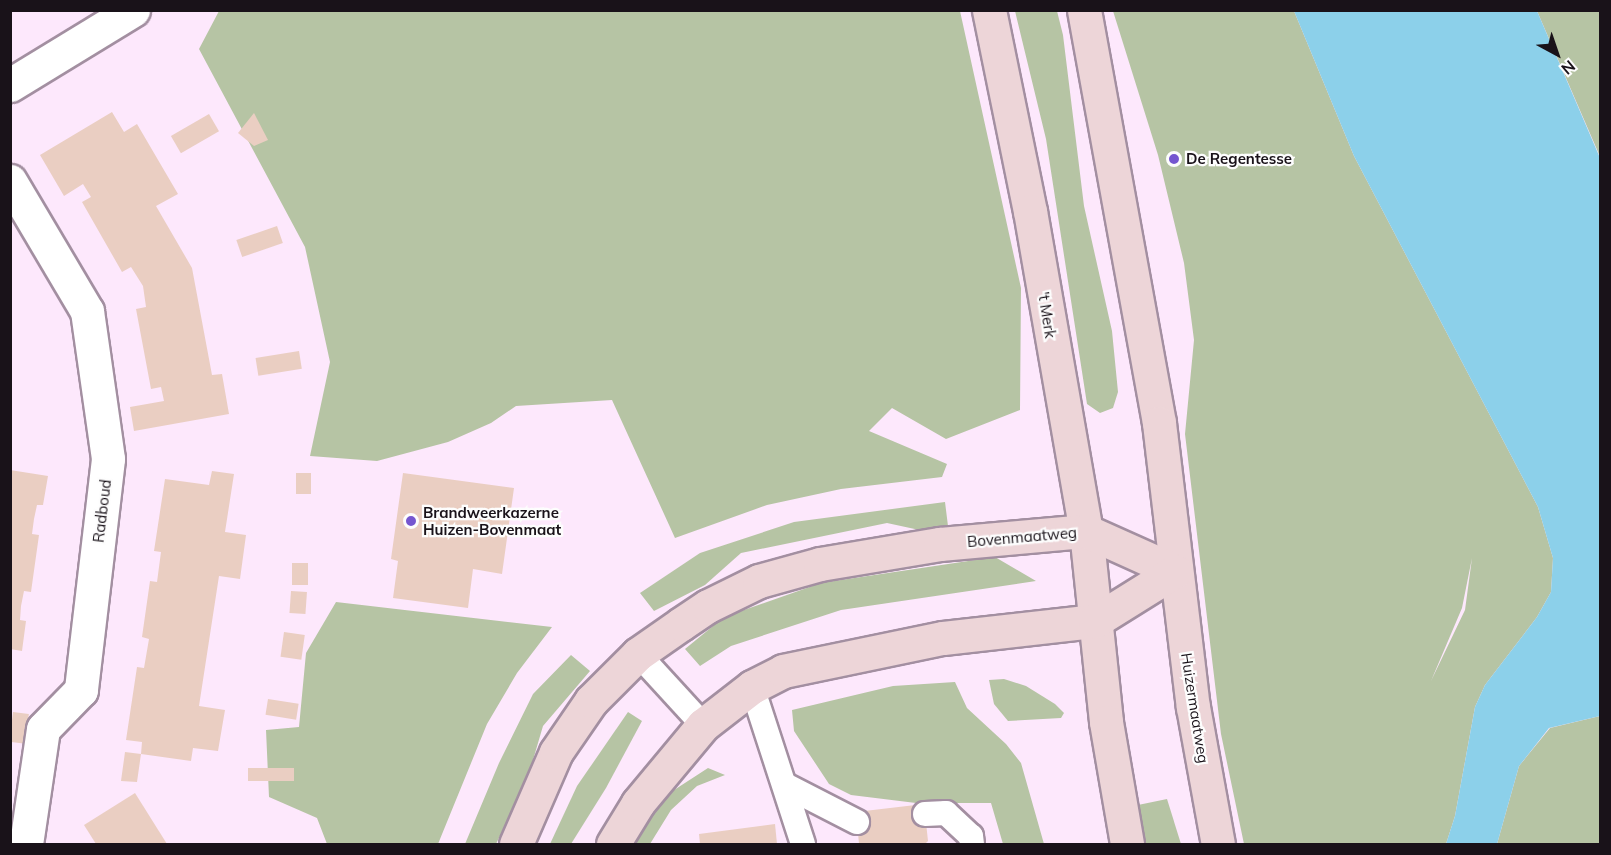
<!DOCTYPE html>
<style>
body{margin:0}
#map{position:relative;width:1611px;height:855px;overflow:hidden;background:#fde8fc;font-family:Mulish,sans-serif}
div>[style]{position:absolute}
.green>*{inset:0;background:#b6c4a4}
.water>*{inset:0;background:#8cd0ea}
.building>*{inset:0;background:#eacec2;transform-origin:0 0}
.roads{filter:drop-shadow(2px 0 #a38fa1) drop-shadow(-2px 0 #a38fa1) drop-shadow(0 2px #a38fa1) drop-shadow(0 -2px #a38fa1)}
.lane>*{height:24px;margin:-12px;padding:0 12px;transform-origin:12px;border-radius:12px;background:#fff}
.street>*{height:33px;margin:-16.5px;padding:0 16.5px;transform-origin:16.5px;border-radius:16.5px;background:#fff}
.secondary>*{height:33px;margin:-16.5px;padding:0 16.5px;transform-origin:16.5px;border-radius:16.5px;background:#edd5d8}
.dots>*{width:16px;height:16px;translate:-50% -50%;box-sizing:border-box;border:3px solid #fdfdfd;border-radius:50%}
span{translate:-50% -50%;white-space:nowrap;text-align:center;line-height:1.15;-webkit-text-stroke:4.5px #fdfdfd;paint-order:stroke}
.poi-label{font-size:15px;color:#191219;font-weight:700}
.left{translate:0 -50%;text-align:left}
.street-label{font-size:15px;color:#191219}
.frame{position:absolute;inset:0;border:12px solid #191219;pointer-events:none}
.north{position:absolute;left:1527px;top:24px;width:60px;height:60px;-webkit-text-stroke:4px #fdfdfd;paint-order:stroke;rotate:140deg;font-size:16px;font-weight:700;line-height:24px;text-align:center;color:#191219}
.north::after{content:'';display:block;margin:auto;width:21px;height:27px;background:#191219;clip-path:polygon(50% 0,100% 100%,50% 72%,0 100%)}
</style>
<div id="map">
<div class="green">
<i style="clip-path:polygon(219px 11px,960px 11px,1021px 288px,1020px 410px,946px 439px,892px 408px,869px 431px,947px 464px,942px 477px,841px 489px,767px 505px,675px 538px,612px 400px,516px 406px,491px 423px,448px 442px,377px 461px,310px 456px,330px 362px,305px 247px,199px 49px)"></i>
<i style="clip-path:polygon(1015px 11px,1057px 11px,1063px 35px,1084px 206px,1112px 331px,1118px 392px,1113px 408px,1100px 413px,1087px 404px,1046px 139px)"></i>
<i style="clip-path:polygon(evenodd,1113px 11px,1294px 11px,1354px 156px,1538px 507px,1553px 558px,1551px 592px,1537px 617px,1485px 685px,1475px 707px,1455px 816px,1446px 844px,1244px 844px,1221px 734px,1185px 434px,1194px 340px,1184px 263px,1158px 155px,1113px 11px,1472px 558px,1465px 610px,1431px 681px,1462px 608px,1472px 558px)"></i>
<i style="clip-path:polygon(1537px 11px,1600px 11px,1600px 158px,1598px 152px)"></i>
<i style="clip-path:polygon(945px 502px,948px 526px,924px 531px,887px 523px,741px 553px,705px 585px,654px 611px,640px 593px,700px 553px,794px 522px)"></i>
<i style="clip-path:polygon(995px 557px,1036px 581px,841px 610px,731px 646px,700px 666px,685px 649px,724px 617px,821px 583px)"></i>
<i style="clip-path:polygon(336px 602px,552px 627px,517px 673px,487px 724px,438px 844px,327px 844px,317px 818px,269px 797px,266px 730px,299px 727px,306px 653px)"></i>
<i style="clip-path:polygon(571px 655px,590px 671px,543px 726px,528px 777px,496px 844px,465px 844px,499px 763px,533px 694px)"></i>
<i style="clip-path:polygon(1004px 679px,1026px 686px,1055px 704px,1064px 713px,1061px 718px,1008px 721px,994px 704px,989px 680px)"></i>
<i style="clip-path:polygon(955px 682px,967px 708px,1006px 744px,1021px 763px,1044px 844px,1003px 844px,991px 803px,916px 803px,851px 795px,829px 784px,794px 731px,792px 710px,893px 686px)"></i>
<i style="clip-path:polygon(628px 712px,642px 721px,606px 788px,571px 844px,550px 844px,577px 786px)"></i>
<i style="clip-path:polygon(1600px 716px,1600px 844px,1497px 844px,1519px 766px,1550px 728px)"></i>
<i style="clip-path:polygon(708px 768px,725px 775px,697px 786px,671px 810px,650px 844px,630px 844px,651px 805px)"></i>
<i style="clip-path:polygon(1167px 799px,1181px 844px,1145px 844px,1138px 805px)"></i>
</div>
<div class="water">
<i style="clip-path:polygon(1294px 11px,1537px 11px,1600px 158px,1600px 716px,1549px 728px,1519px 766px,1497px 844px,1446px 844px,1455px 816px,1475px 707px,1485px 685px,1537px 617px,1551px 592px,1553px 558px,1538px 507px,1354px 156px)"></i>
</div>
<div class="building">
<i style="clip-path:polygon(112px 112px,124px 132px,137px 124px,178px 194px,156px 206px,192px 268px,212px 375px,222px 374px,229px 414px,134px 431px,130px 407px,164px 401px,161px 387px,151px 389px,136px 309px,146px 307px,143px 286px,131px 267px,122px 272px,82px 202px,91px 197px,83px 184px,64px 196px,40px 155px)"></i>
<i style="clip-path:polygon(254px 113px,268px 140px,254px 146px,238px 133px)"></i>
<i style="left:209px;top:114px;width:20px;height:44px;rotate:60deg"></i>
<i style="left:277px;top:226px;width:18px;height:43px;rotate:71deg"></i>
<i style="left:299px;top:351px;width:18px;height:44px;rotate:81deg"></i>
<i style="clip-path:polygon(10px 470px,48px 476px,43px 505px,37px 505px,34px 519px,32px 534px,39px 535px,31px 592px,24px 591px,21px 606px,20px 620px,26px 621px,22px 651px,10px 649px)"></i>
<i style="clip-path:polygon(212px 471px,234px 474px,225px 532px,246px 535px,240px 579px,219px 576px,199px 706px,225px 710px,218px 751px,193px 748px,191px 761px,141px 754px,137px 782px,121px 781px,125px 752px,141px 754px,142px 742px,126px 740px,137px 667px,144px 668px,149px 639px,142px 637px,150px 581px,157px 582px,161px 552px,154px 551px,165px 479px,209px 485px)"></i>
<i style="left:296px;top:473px;width:15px;height:21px"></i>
<i style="clip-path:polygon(403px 473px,514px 488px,502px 574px,473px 569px,468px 608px,393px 598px,398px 561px,391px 559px)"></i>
<i style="left:292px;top:563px;width:16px;height:22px"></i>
<i style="left:291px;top:591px;width:16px;height:22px;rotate:4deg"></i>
<i style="left:284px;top:632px;width:21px;height:25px;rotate:8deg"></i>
<i style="left:268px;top:699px;width:31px;height:16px;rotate:9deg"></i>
<i style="left:13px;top:712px;width:16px;height:30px;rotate:7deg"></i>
<i style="left:294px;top:768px;width:13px;height:46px;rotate:90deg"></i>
<i style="clip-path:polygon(135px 793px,167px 844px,96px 844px,84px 825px)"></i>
<i style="clip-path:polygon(924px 804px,928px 841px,925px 844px,859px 844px,856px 812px)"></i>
<i style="clip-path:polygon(775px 824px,777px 844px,700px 844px,699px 834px)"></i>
</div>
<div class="roads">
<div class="lane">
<i style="left:638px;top:654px;width:96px;rotate:47.5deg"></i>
<i style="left:752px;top:687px;width:165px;rotate:72deg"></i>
<i style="left:785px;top:785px;width:81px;rotate:27.2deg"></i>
<i style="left:925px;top:814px;width:21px;rotate:-3deg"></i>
<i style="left:946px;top:813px;width:34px;rotate:43deg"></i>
<i style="left:971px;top:836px;width:8px;rotate:83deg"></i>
</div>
<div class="street">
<i style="left:10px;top:85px;width:144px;rotate:-31.4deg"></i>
<i style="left:10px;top:181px;width:151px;rotate:59.4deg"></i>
<i style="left:87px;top:311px;width:149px;rotate:81.9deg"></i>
<i style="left:108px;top:459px;width:233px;rotate:96.7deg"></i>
<i style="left:81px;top:690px;width:54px;rotate:134.3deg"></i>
<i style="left:43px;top:729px;width:116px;rotate:98.4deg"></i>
</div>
<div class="secondary">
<i style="left:989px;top:10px;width:205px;rotate:78.5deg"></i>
<i style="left:1030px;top:211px;width:325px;rotate:80.1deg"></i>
<i style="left:1086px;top:531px;width:192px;rotate:84deg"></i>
<i style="left:1106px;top:722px;width:124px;rotate:80.2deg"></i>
<i style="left:1084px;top:10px;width:420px;rotate:79.7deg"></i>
<i style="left:1159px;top:423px;width:286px;rotate:83.2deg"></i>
<i style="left:1193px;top:707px;width:139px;rotate:79.7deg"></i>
<i style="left:516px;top:844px;width:100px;rotate:-66.5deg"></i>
<i style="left:556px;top:752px;width:62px;rotate:-55.5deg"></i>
<i style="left:591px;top:701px;width:66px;rotate:-45deg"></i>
<i style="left:638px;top:654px;width:52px;rotate:-34.9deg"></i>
<i style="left:681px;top:624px;width:32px;rotate:-34deg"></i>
<i style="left:708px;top:606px;width:57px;rotate:-26.1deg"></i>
<i style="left:759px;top:581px;width:63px;rotate:-15.6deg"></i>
<i style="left:820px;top:564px;width:122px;rotate:-9.5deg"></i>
<i style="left:940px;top:544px;width:147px;rotate:-5.1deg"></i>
<i style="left:1086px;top:531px;width:98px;rotate:24.2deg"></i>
<i style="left:613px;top:844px;width:48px;rotate:-58.6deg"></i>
<i style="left:638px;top:803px;width:102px;rotate:-50.2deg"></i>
<i style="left:703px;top:725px;width:62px;rotate:-37.8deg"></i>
<i style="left:752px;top:687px;width:35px;rotate:-27deg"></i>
<i style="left:783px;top:671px;width:163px;rotate:-11.7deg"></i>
<i style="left:943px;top:638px;width:153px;rotate:-6.4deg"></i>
<i style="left:1095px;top:621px;width:94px;rotate:-32deg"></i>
</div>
</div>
<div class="dots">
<i style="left:1174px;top:159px;background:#7556d0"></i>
<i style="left:411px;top:521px;background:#7556d0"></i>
</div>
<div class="poi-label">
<span class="left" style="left:1186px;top:159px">De Regentesse</span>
<span class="left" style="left:423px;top:521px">Brandweerkazerne<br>Huizen-Bovenmaat</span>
</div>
<div class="street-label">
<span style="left:1047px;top:315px;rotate:81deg">'t Merk</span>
<span style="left:102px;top:511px;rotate:-83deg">Radboud</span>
<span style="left:1022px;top:537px;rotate:-5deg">Bovenmaatweg</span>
<span style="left:1195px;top:708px;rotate:81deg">Huizermaatweg</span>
</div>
<div class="frame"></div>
<div class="north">N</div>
</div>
